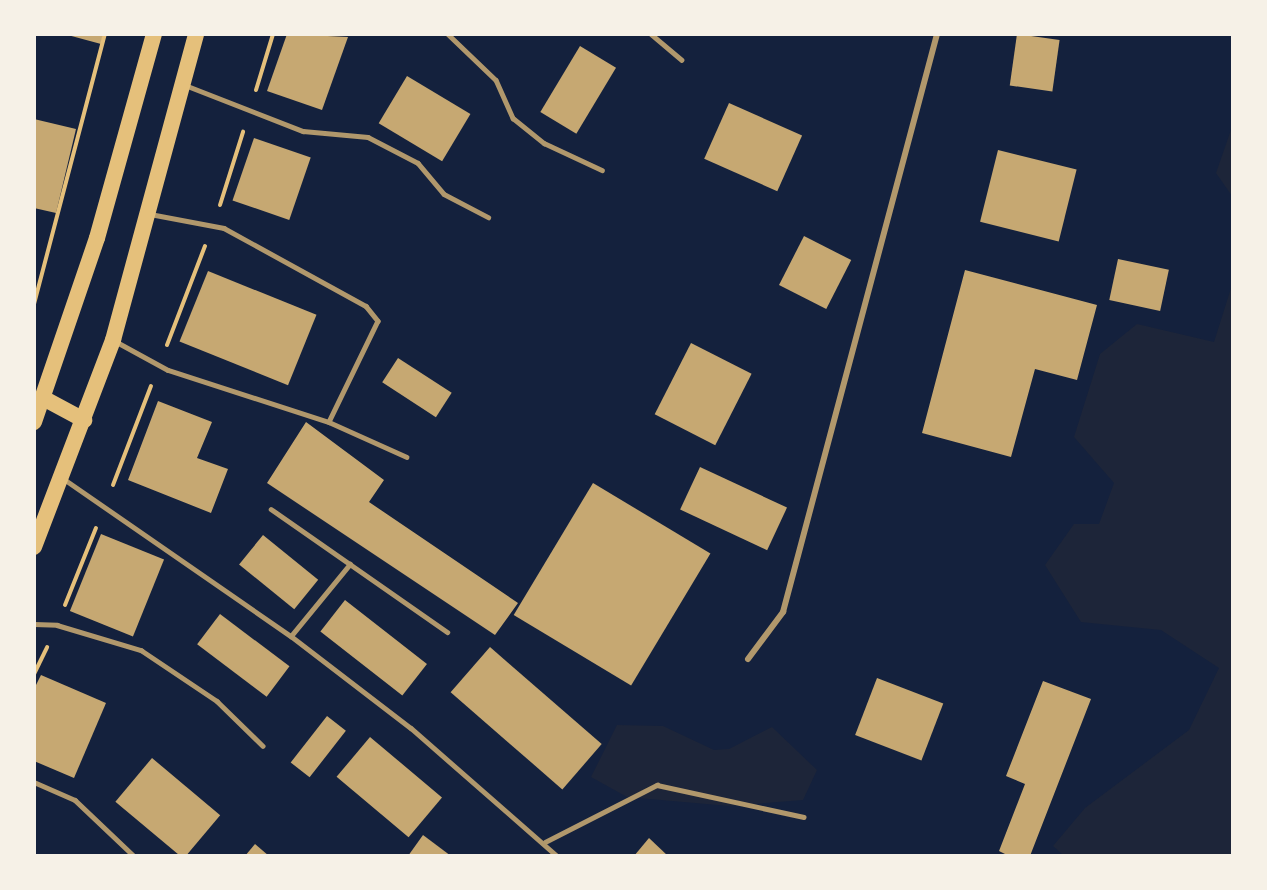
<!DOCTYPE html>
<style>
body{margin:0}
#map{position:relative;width:1267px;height:890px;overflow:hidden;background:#14213d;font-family:"Exo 2",sans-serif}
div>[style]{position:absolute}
.green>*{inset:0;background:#1d2539}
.building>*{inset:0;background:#c6a872;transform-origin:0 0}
.path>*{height:4px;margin:-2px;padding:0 2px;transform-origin:2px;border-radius:2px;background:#e5c07b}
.service>*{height:4.5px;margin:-2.25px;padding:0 2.25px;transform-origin:2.25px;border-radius:2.25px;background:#b1986c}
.minor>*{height:6px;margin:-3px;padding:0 3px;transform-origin:3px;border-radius:3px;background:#b1986c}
.trunk>*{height:16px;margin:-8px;padding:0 8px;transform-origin:8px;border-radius:8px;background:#e5c07b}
span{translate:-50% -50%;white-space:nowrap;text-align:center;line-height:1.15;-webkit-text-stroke:6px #f6f1e7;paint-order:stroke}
.frame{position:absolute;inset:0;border:36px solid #f6f1e7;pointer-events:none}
</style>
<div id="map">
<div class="green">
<i style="clip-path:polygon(1232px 127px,1232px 196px,1216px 173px)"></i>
<i style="clip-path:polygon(1232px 285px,1232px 855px,1063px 855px,1053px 846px,1085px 808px,1189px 730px,1219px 668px,1161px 630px,1081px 622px,1045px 565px,1074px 524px,1099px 524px,1114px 483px,1074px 437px,1100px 354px,1137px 324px,1214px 342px)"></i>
<i style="clip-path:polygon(617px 725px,663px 726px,714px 750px,729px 749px,772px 727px,817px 770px,803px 800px,729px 806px,627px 797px,591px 777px)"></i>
</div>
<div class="building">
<i style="clip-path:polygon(64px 34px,103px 34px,101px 44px)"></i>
<i style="clip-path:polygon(287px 34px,348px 37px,322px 110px,267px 91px)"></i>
<i style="left:1017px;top:34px;width:43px;height:52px;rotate:8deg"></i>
<i style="left:580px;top:46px;width:42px;height:77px;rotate:31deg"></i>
<i style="left:407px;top:76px;width:74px;height:55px;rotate:31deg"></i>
<i style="left:729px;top:103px;width:80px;height:61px;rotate:24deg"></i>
<i style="clip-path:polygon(34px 119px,76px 129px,56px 213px,34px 208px)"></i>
<i style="left:254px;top:138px;width:60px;height:66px;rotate:19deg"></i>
<i style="left:998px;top:150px;width:81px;height:74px;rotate:14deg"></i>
<i style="left:804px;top:236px;width:53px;height:55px;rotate:27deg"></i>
<i style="left:1118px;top:259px;width:52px;height:42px;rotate:12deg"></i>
<i style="clip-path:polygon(965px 270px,1097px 305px,1077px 380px,1035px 369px,1011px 457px,922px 433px)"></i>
<i style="left:208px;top:271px;width:117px;height:76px;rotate:22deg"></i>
<i style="left:691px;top:343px;width:68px;height:80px;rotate:27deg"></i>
<i style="left:398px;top:358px;width:64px;height:29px;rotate:33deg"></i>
<i style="clip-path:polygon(158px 401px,212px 422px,197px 458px,228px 469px,211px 513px,128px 480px)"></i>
<i style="clip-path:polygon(306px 422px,384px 480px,369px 502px,518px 603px,495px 635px,267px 483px)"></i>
<i style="left:700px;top:467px;width:96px;height:47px;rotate:25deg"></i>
<i style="left:593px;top:483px;width:137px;height:154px;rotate:31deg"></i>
<i style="left:101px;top:534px;width:68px;height:83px;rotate:22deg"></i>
<i style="left:263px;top:535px;width:71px;height:38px;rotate:39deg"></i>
<i style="left:345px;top:600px;width:104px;height:40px;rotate:38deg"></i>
<i style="left:220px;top:614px;width:87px;height:38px;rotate:37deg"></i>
<i style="left:490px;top:647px;width:148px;height:60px;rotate:41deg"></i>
<i style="clip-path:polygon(41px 675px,106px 703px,74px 778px,34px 761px,34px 689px)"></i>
<i style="left:877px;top:678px;width:71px;height:61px;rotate:21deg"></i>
<i style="clip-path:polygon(1043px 681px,1091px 699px,1030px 856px,1009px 856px,999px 851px,1025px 784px,1006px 776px)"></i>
<i style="left:327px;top:716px;width:24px;height:59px;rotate:38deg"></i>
<i style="left:370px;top:737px;width:94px;height:52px;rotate:40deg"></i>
<i style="left:152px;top:758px;width:89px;height:57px;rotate:40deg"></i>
<i style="clip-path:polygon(423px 835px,451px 856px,408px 856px)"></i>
<i style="clip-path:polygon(649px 838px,668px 856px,634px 856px)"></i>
<i style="clip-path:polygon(255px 844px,269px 856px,245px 856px)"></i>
</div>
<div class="path">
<i style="left:256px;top:90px;width:59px;rotate:-73.1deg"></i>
<i style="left:220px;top:205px;width:77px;rotate:-72.5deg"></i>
<i style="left:34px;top:304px;width:279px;rotate:-75.3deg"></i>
<i style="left:167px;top:345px;width:106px;rotate:-69deg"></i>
<i style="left:113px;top:485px;width:106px;rotate:-69deg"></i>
<i style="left:65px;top:605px;width:83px;rotate:-68.1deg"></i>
<i style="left:34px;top:674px;width:30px;rotate:-64deg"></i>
</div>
<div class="service">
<i style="left:448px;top:34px;width:66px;rotate:43.8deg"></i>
<i style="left:496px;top:80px;width:42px;rotate:65.9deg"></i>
<i style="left:513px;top:118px;width:40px;rotate:39deg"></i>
<i style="left:544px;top:143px;width:64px;rotate:25deg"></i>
<i style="left:651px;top:34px;width:40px;rotate:40deg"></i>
<i style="left:185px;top:85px;width:127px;rotate:21.3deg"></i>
<i style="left:303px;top:131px;width:65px;rotate:5.3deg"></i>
<i style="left:368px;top:137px;width:56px;rotate:27.5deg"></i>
<i style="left:418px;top:163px;width:40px;rotate:50deg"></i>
<i style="left:444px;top:194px;width:50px;rotate:27.6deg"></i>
<i style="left:150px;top:214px;width:75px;rotate:10.7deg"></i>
<i style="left:224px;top:228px;width:162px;rotate:28.8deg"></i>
<i style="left:366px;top:306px;width:19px;rotate:51deg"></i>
<i style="left:378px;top:321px;width:112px;rotate:115.9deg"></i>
<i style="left:115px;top:341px;width:60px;rotate:28.7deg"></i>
<i style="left:168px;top:370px;width:169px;rotate:17.9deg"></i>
<i style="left:329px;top:422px;width:85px;rotate:24.2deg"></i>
<i style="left:64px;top:479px;width:276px;rotate:34.7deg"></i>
<i style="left:291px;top:636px;width:151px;rotate:37.5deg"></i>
<i style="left:411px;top:728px;width:194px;rotate:41.2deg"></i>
<i style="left:271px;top:509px;width:215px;rotate:34.9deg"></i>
<i style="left:34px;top:624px;width:23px;rotate:2deg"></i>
<i style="left:57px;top:625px;width:88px;rotate:16.6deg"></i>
<i style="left:141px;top:650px;width:92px;rotate:33.9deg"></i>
<i style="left:217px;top:701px;width:64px;rotate:44.4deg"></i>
<i style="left:291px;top:636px;width:93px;rotate:-50.7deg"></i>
<i style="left:34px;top:782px;width:45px;rotate:23.7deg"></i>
<i style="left:75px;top:800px;width:81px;rotate:43.5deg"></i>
<i style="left:545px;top:842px;width:126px;rotate:-27deg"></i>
<i style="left:657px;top:785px;width:150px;rotate:12.3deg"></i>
</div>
<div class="minor">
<i style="left:748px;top:659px;width:59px;rotate:-53.3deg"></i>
<i style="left:783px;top:612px;width:598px;rotate:-75.08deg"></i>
</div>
<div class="trunk">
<i style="left:43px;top:398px;width:47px;rotate:28.2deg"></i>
<i style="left:34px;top:422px;width:194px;rotate:-71.1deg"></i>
<i style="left:97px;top:238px;width:212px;rotate:-74.4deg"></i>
<i style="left:34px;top:547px;width:222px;rotate:-69.1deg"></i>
<i style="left:113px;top:340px;width:317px;rotate:-74.8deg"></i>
</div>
<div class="frame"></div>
</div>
